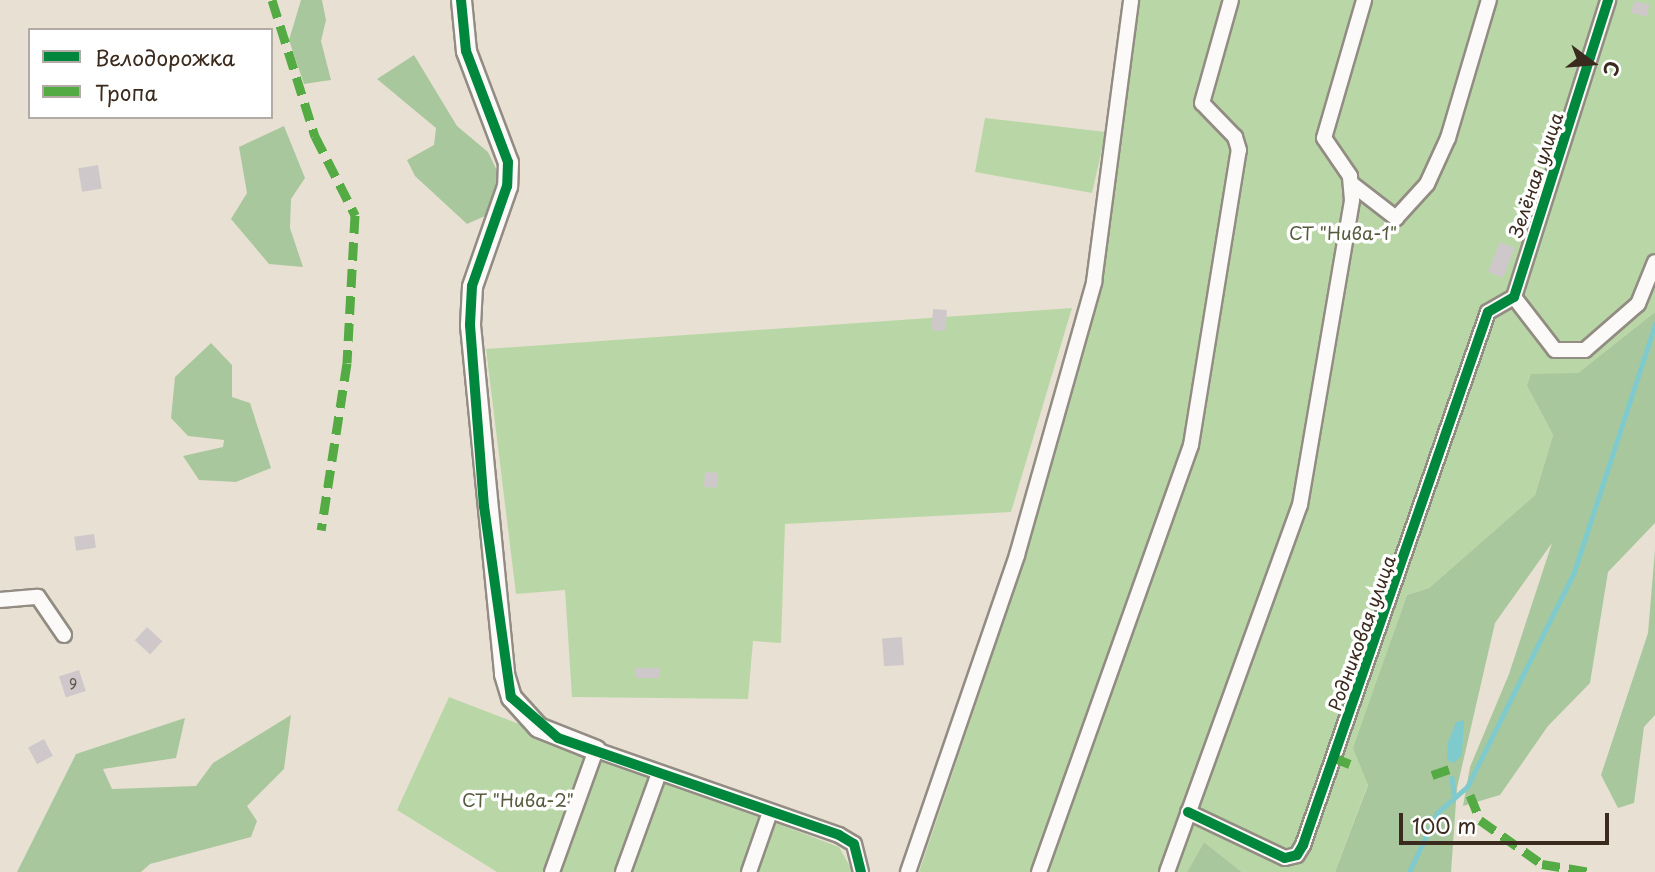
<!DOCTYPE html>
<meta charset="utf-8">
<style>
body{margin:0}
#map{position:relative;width:1655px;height:872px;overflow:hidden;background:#e8e1d3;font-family:"Playpen Sans",sans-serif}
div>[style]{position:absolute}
.green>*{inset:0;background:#b9d7a6}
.forest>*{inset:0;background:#a9c79d}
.water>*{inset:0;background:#7fcacd}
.stream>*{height:4.5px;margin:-2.25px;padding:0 2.25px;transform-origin:2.25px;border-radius:2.25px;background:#7fcacd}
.building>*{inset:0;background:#cfc8ca;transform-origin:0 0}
.roads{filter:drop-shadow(2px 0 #928c83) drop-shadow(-2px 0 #928c83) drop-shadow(0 2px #928c83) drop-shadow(0 -2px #928c83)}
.street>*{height:14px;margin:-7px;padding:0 7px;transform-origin:7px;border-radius:7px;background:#fcfaf8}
.secondary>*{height:19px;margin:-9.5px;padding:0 9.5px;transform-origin:9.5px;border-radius:9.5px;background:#fcfaf8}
.quiet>*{height:9px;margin-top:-4.5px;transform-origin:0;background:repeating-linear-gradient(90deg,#55ab43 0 18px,transparent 0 27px)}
.cycleway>*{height:10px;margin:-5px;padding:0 5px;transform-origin:5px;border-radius:5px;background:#00873e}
span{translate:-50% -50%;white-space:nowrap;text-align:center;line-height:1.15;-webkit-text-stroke:7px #fff;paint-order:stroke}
.number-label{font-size:14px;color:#605249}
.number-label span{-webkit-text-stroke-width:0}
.street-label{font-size:18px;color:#3b2a1e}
.park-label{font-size:18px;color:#555b3c}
.legend{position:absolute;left:28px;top:28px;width:245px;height:91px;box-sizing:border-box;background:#fff;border:2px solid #b1aaa5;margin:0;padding:9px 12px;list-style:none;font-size:21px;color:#3b2a1e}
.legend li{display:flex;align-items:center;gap:14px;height:35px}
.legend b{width:35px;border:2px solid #b1aaa5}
.north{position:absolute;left:1557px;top:28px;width:70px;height:70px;-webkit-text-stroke:5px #fff;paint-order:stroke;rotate:106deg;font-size:19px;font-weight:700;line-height:28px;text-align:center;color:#3b2a1e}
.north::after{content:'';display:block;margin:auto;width:24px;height:32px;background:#3b2a1e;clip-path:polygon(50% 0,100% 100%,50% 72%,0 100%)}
.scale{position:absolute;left:1399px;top:813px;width:210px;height:32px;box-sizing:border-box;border:4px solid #3b2a1e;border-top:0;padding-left:9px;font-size:21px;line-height:24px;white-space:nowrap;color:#3b2a1e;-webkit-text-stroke:5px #fff;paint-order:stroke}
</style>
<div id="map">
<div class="green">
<i style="clip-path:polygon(1135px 0,1655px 0,1655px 312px,1578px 373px,1527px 386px,1553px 435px,1535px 495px,1429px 588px,1407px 595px,1354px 748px,1368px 784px,1335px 872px,1242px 872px,1204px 842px,1187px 872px,919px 872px,1025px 559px,1100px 283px)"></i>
<i style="clip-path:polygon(985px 118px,1106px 132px,1092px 193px,975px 172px)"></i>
<i style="clip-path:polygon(1072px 308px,1011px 512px,785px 524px,781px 643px,753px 641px,748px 699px,572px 697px,565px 590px,516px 594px,486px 349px)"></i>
<i style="clip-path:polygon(449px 697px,839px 847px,853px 872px,497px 872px,397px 810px)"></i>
</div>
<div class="forest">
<i style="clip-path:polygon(301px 0,322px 0,326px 20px,321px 41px,331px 80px,304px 84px,289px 40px)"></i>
<i style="clip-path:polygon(414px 55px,457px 126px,488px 152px,501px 179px,485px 216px,467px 224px,415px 176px,407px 160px,434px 145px,436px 128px,377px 79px)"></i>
<i style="clip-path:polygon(284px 126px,305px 178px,291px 199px,290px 228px,303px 267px,269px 264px,231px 219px,247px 193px,239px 147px)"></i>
<i style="clip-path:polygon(1655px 312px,1655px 523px,1608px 572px,1590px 683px,1548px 726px,1500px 795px,1463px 806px,1470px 767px,1509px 674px,1552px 543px,1495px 623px,1457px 788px,1451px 872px,1335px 872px,1368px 785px,1353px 748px,1407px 595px,1429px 588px,1535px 495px,1553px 435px,1527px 386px,1531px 374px,1578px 373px)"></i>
<i style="clip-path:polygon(211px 343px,232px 365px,232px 397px,250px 403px,271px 468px,236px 482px,199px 480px,183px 456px,223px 447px,224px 440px,188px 436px,171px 418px,175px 377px)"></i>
<i style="clip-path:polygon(1655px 550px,1655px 715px,1644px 727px,1634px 803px,1618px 808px,1601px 775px,1648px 633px)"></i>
<i style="clip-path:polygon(291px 715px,284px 769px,247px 806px,257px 821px,251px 837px,150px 864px,141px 872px,17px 872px,76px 754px,185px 718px,176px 758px,103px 769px,112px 789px,196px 786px,213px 763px)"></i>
<i style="clip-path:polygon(1204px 842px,1242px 872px,1187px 872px)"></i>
</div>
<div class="water">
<i style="clip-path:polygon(1464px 720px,1462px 755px,1454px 763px,1447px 760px,1448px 742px,1456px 722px)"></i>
</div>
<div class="stream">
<i style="left:1452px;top:778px;width:16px;rotate:83deg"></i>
<i style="left:1409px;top:872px;width:65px;rotate:-64.6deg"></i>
<i style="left:1437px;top:813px;width:40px;rotate:-41deg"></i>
<i style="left:1467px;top:787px;width:240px;rotate:-63.5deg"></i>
<i style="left:1574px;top:572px;width:261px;rotate:-71.9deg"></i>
</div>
<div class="building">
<i style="left:1634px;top:1px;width:16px;height:12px;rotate:14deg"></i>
<i style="left:98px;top:165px;width:24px;height:20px;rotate:81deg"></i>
<i style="left:1500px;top:242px;width:16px;height:32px;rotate:22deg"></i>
<i style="left:933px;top:309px;width:14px;height:21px;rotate:4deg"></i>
<i style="left:705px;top:472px;width:13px;height:15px;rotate:4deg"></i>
<i style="left:94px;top:534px;width:14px;height:20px;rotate:82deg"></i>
<i style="left:147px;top:627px;width:21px;height:18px;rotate:43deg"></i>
<i style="left:902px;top:637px;width:28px;height:20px;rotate:86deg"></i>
<i style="left:659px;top:668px;width:10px;height:23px;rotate:90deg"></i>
<i style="left:79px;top:670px;width:22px;height:21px;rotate:72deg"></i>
<i style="left:44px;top:739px;width:19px;height:18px;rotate:62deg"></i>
</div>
<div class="roads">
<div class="street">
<i style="left:1352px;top:184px;width:56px;rotate:37.7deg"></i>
<i style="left:1396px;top:218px;width:46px;rotate:-47.6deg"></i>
<i style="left:1427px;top:184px;width:51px;rotate:-65.5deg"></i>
<i style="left:1448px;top:138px;width:144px;rotate:-73.5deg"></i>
<i style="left:1514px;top:297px;width:67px;rotate:52.3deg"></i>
<i style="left:1555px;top:350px;width:30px"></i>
<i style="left:1585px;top:350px;width:70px;rotate:-41deg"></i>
<i style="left:1638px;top:304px;width:45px;rotate:-68deg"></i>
<i style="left:0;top:600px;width:38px;rotate:-5deg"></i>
<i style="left:38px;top:597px;width:46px;rotate:55.6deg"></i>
<i style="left:1188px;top:812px;width:107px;rotate:25.4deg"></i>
<i style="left:1285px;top:858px;width:12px;rotate:-14deg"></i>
<i style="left:1297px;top:855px;width:12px;rotate:-59deg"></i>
<i style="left:1303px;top:845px;width:564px;rotate:-70.86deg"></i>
<i style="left:1488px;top:312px;width:30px;rotate:-30deg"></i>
<i style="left:1514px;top:297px;width:312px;rotate:-72.4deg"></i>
<i style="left:552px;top:872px;width:130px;rotate:-70.2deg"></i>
<i style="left:596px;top:750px;width:257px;rotate:19.3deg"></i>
<i style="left:839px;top:835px;width:17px;rotate:31deg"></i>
<i style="left:854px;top:844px;width:29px;rotate:76deg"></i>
<i style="left:623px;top:872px;width:105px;rotate:-70deg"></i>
<i style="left:749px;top:872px;width:64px;rotate:-70.7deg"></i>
<i style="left:908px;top:872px;width:335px;rotate:-71deg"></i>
<i style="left:1017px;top:555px;width:284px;rotate:-74.2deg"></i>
<i style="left:1094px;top:282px;width:284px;rotate:-82.5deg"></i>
<i style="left:1039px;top:872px;width:453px;rotate:-70.4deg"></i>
<i style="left:1191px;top:445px;width:299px;rotate:-80.8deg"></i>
<i style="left:1239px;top:150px;width:14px;rotate:-107deg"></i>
<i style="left:1235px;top:137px;width:47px;rotate:-134.1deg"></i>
<i style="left:1202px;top:103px;width:107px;rotate:-74.3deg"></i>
<i style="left:1167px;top:872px;width:390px;rotate:-70.1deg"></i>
<i style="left:1300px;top:505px;width:309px;rotate:-80.3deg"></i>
<i style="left:1352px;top:200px;width:24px;rotate:-95deg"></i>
<i style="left:1350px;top:176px;width:46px;rotate:-124.4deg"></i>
<i style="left:1324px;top:138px;width:144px;rotate:-73.8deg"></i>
</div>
<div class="secondary">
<i style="left:461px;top:0;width:51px;rotate:84.4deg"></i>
<i style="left:466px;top:51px;width:119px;rotate:69.3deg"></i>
<i style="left:508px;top:162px;width:24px;rotate:92deg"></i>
<i style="left:507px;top:186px;width:106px;rotate:109.3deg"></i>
<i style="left:472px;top:286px;width:39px;rotate:93deg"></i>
<i style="left:470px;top:325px;width:351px;rotate:84.4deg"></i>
<i style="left:504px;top:674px;width:24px;rotate:73deg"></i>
<i style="left:511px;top:697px;width:40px;rotate:48deg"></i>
<i style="left:538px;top:727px;width:62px;rotate:21.6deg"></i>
</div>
</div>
<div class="quiet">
<i style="left:272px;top:0;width:143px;rotate:72.5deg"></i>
<i style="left:315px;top:136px;width:89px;rotate:63.1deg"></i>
<i style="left:355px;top:215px;width:148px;rotate:93.1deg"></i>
<i style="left:347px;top:363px;width:169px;rotate:98.8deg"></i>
<i style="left:1335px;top:758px;width:16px;rotate:22deg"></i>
<i style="left:1432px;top:775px;width:18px;rotate:-19deg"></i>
<i style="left:1470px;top:795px;width:27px;rotate:68deg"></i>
<i style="left:1480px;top:820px;width:76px;rotate:35.4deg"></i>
<i style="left:1542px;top:864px;width:50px;rotate:9.3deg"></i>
</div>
<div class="cycleway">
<i style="left:461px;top:0;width:51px;rotate:84.4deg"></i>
<i style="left:466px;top:51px;width:119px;rotate:69.3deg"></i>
<i style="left:508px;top:162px;width:24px;rotate:92deg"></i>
<i style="left:507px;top:186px;width:106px;rotate:109.3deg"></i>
<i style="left:472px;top:286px;width:39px;rotate:93deg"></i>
<i style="left:470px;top:325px;width:182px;rotate:85.6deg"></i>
<i style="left:484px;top:506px;width:193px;rotate:82deg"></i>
<i style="left:511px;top:697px;width:62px;rotate:41.1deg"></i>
<i style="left:558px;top:738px;width:297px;rotate:19deg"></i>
<i style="left:839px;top:835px;width:17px;rotate:31deg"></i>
<i style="left:854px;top:844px;width:29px;rotate:76deg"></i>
<i style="left:1188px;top:812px;width:107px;rotate:25.4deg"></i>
<i style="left:1285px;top:858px;width:12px;rotate:-14deg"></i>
<i style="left:1297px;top:855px;width:12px;rotate:-59deg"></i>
<i style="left:1303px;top:845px;width:564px;rotate:-70.86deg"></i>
<i style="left:1488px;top:312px;width:30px;rotate:-30deg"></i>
<i style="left:1514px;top:297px;width:312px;rotate:-72.4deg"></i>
</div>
<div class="number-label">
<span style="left:73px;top:684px">9</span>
</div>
<div class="street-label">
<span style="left:1536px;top:175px;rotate:-71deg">Зелёная улица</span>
<span style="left:1362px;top:633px;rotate:-70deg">Родниковая улица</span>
</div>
<div class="park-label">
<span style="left:1343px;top:233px">СТ "Нива-1"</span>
<span style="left:518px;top:800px">СТ "Нива-2"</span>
</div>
<ul class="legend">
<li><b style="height:9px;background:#00873e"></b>Велодорожка</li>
<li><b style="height:9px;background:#55ab43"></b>Тропа</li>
</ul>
<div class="north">С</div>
<div class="scale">100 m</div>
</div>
